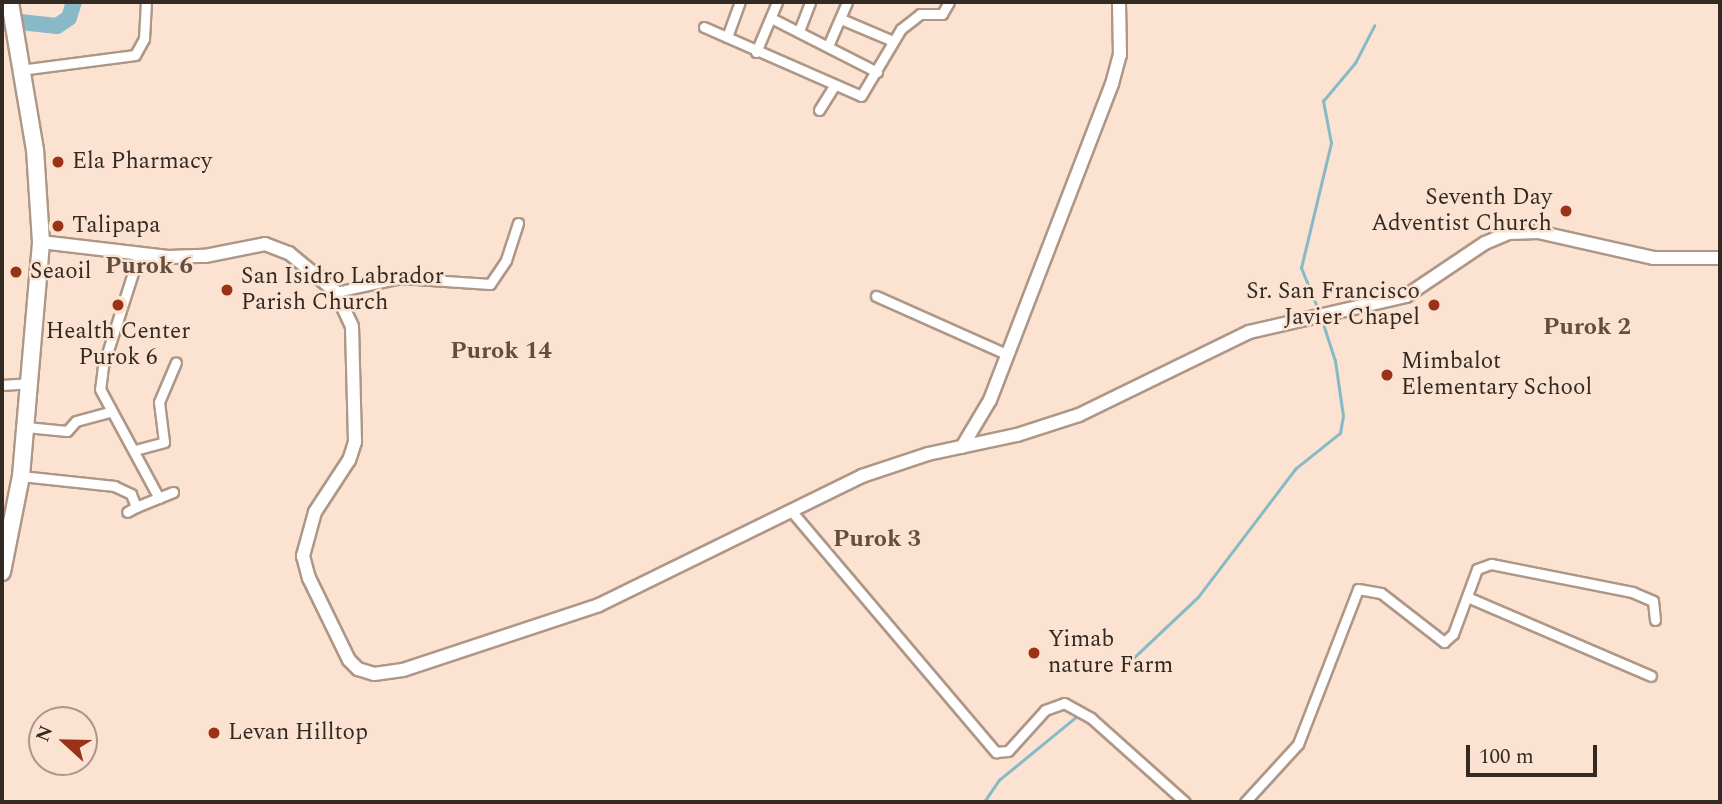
<!DOCTYPE html>
<style>
body{margin:0}
#map{position:relative;width:1722px;height:804px;overflow:hidden;background:#fbe2d1;font-family:Spectral,serif}
div>[style]{position:absolute}
.stream>*{height:2.5px;margin:-1.25px;padding:0 1.25px;transform-origin:1.25px;border-radius:1.25px;background:#87bac6}
.river>*{height:16px;margin:-8px;padding:0 8px;transform-origin:8px;border-radius:8px;background:#87bac6}
.roads{filter:drop-shadow(2px 0 #ae9787) drop-shadow(-2px 0 #ae9787) drop-shadow(0 2px #ae9787) drop-shadow(0 -2px #ae9787)}
.street>*{height:9px;margin:-4.5px;padding:0 4.5px;transform-origin:4.5px;border-radius:4.5px;background:#fff}
.secondary>*{height:12px;margin:-6px;padding:0 6px;transform-origin:6px;border-radius:6px;background:#fff}
.highway>*{height:16px;margin:-8px;padding:0 8px;transform-origin:8px;border-radius:8px;background:#fff}
.dots>*{width:19px;height:19px;translate:-50% -50%;box-sizing:border-box;border:4px solid #fbe2d1;border-radius:50%}
span{translate:-50% -50%;white-space:nowrap;text-align:center;line-height:1.15;-webkit-text-stroke:5px #fbe2d1;paint-order:stroke}
.poi-label{font-size:23px;color:#332a23}
.left{translate:0 -50%;text-align:left}
.right{translate:-100% -50%;text-align:right}
.neighbourhood-label{font-size:24px;color:#624d3f;font-weight:700}
.frame{position:absolute;inset:0;border:4px solid #332a23;pointer-events:none}
.north{position:absolute;left:28px;top:706px;width:70px;height:70px;box-sizing:border-box;background:#fbe2d1;border:2px solid #ab988b;border-radius:50%;rotate:292deg;font-size:19px;font-weight:700;line-height:28px;text-align:center;color:#332a23}
.north::after{content:'';display:block;margin:auto;width:24px;height:32px;background:#9a3217;clip-path:polygon(50% 0,100% 100%,50% 72%,0 100%)}
.scale{position:absolute;left:1466px;top:745px;width:131px;height:32px;box-sizing:border-box;border:4px solid #332a23;border-top:0;padding-left:9px;font-size:21px;line-height:24px;white-space:nowrap;color:#332a23;-webkit-text-stroke:5px #fbe2d1;paint-order:stroke}
</style>
<div id="map">
<div class="stream">
<i style="left:1319px;top:312px;width:48px;rotate:-112.2deg"></i>
<i style="left:1301px;top:268px;width:129px;rotate:-76.5deg"></i>
<i style="left:1331px;top:143px;width:43px;rotate:-100.8deg"></i>
<i style="left:1323px;top:101px;width:50px;rotate:-49.9deg"></i>
<i style="left:1355px;top:63px;width:42px;rotate:-62.8deg"></i>
<i style="left:1125px;top:666px;width:100px;rotate:-43.4deg"></i>
<i style="left:1198px;top:597px;width:161px;rotate:-52.8deg"></i>
<i style="left:1295px;top:469px;width:58px;rotate:-38.7deg"></i>
<i style="left:1340px;top:433px;width:17px;rotate:-80deg"></i>
<i style="left:1343px;top:416px;width:56px;rotate:-98.3deg"></i>
<i style="left:1335px;top:361px;width:42px;rotate:-108deg"></i>
<i style="left:984px;top:802px;width:27px;rotate:-56deg"></i>
<i style="left:999px;top:780px;width:99px;rotate:-39.3deg"></i>
</div>
<div class="river">
<i style="left:2px;top:20px;width:55px;rotate:6.2deg"></i>
<i style="left:57px;top:26px;width:14px;rotate:-34deg"></i>
<i style="left:69px;top:18px;width:17px;rotate:-73deg"></i>
</div>
<div class="roads">
<div class="street">
<i style="left:771px;top:18px;width:119px;rotate:27deg"></i>
<i style="left:841px;top:19px;width:56px;rotate:22.9deg"></i>
<i style="left:704px;top:27px;width:171px;rotate:23.7deg"></i>
<i style="left:861px;top:96px;width:78px;rotate:-59.2deg"></i>
<i style="left:901px;top:29px;width:24px;rotate:-38deg"></i>
<i style="left:920px;top:14px;width:22px"></i>
<i style="left:942px;top:14px;width:14px;rotate:-60deg"></i>
<i style="left:799px;top:31px;width:31px;rotate:-69deg"></i>
<i style="left:727px;top:37px;width:37px;rotate:-70deg"></i>
<i style="left:828px;top:46px;width:48px;rotate:-66.6deg"></i>
<i style="left:756px;top:52px;width:54px;rotate:-67.2deg"></i>
<i style="left:20px;top:70px;width:116px;rotate:-7.4deg"></i>
<i style="left:135px;top:55px;width:18px;rotate:-61deg"></i>
<i style="left:144px;top:39px;width:37px;rotate:-87deg"></i>
<i style="left:819px;top:110px;width:28px;rotate:-58deg"></i>
<i style="left:139px;top:254px;width:118px;rotate:107.8deg"></i>
<i style="left:103px;top:366px;width:23px;rotate:97deg"></i>
<i style="left:100px;top:389px;width:124px;rotate:61.6deg"></i>
<i style="left:336px;top:292px;width:66px;rotate:-12.2deg"></i>
<i style="left:401px;top:278px;width:89px;rotate:3.9deg"></i>
<i style="left:490px;top:284px;width:29px;rotate:-56deg"></i>
<i style="left:506px;top:260px;width:39px;rotate:-72deg"></i>
<i style="left:876px;top:296px;width:142px;rotate:24deg"></i>
<i style="left:2px;top:385px;width:29px;rotate:-4deg"></i>
<i style="left:26px;top:427px;width:41px;rotate:5.6deg"></i>
<i style="left:67px;top:431px;width:13px;rotate:-48deg"></i>
<i style="left:76px;top:421px;width:35px;rotate:-15deg"></i>
<i style="left:135px;top:450px;width:30px;rotate:-15deg"></i>
<i style="left:164px;top:442px;width:40px;rotate:-97.1deg"></i>
<i style="left:159px;top:402px;width:43px;rotate:-67deg"></i>
<i style="left:21px;top:476px;width:94px;rotate:6.1deg"></i>
<i style="left:114px;top:486px;width:19px;rotate:25deg"></i>
<i style="left:131px;top:494px;width:14px;rotate:69deg"></i>
<i style="left:136px;top:507px;width:10px;rotate:151deg"></i>
<i style="left:136px;top:507px;width:40px;rotate:-22deg"></i>
<i style="left:793px;top:513px;width:314px;rotate:49.7deg"></i>
<i style="left:996px;top:752px;width:12px;rotate:-5deg"></i>
<i style="left:1008px;top:751px;width:55px;rotate:-47.9deg"></i>
<i style="left:1045px;top:710px;width:20px;rotate:-20deg"></i>
<i style="left:1064px;top:703px;width:31px;rotate:29deg"></i>
<i style="left:1091px;top:718px;width:126px;rotate:41.8deg"></i>
<i style="left:1467px;top:597px;width:200px;rotate:23.2deg"></i>
<i style="left:1245px;top:802px;width:79px;rotate:-47.6deg"></i>
<i style="left:1298px;top:744px;width:166px;rotate:-68.8deg"></i>
<i style="left:1358px;top:589px;width:23px;rotate:10deg"></i>
<i style="left:1381px;top:593px;width:80px;rotate:37.9deg"></i>
<i style="left:1444px;top:642px;width:12px;rotate:-42deg"></i>
<i style="left:1453px;top:634px;width:69px;rotate:-69.7deg"></i>
<i style="left:1477px;top:569px;width:15px;rotate:-20deg"></i>
<i style="left:1491px;top:564px;width:144px;rotate:11.2deg"></i>
<i style="left:1632px;top:592px;width:23px;rotate:23deg"></i>
<i style="left:1653px;top:601px;width:19px;rotate:84deg"></i>
</div>
<div class="secondary">
<i style="left:41px;top:242px;width:128px;rotate:6.7deg"></i>
<i style="left:168px;top:257px;width:37px;rotate:-2deg"></i>
<i style="left:205px;top:256px;width:61px;rotate:-11.3deg"></i>
<i style="left:265px;top:244px;width:26px;rotate:21deg"></i>
<i style="left:289px;top:253px;width:61px;rotate:39.7deg"></i>
<i style="left:336px;top:292px;width:38px;rotate:65deg"></i>
<i style="left:352px;top:327px;width:115px;rotate:88.5deg"></i>
<i style="left:355px;top:442px;width:19px;rotate:108deg"></i>
<i style="left:349px;top:460px;width:62px;rotate:123.2deg"></i>
<i style="left:315px;top:512px;width:46px;rotate:105.3deg"></i>
<i style="left:303px;top:556px;width:23px;rotate:75deg"></i>
<i style="left:309px;top:578px;width:91px;rotate:64deg"></i>
<i style="left:349px;top:660px;width:13px;rotate:45deg"></i>
<i style="left:358px;top:669px;width:17px;rotate:17deg"></i>
<i style="left:374px;top:674px;width:29px;rotate:-8deg"></i>
<i style="left:403px;top:670px;width:206px;rotate:-18.3deg"></i>
<i style="left:599px;top:605px;width:293px;rotate:-26.1deg"></i>
<i style="left:862px;top:476px;width:70px;rotate:-18.4deg"></i>
<i style="left:928px;top:454px;width:91px;rotate:-12.1deg"></i>
<i style="left:1017px;top:435px;width:65px;rotate:-17.9deg"></i>
<i style="left:1079px;top:415px;width:189px;rotate:-26deg"></i>
<i style="left:1249px;top:332px;width:161px;rotate:-12.9deg"></i>
<i style="left:1406px;top:296px;width:95px;rotate:-33.9deg"></i>
<i style="left:1485px;top:243px;width:25px;rotate:-23deg"></i>
<i style="left:1508px;top:233px;width:30px;rotate:-2deg"></i>
<i style="left:1538px;top:232px;width:118px;rotate:12.7deg"></i>
<i style="left:1653px;top:258px;width:67px"></i>
<i style="left:962px;top:447px;width:55px;rotate:-59.2deg"></i>
<i style="left:990px;top:400px;width:339px;rotate:-68.9deg"></i>
<i style="left:1112px;top:84px;width:30px;rotate:-75deg"></i>
<i style="left:1120px;top:55px;width:53px;rotate:-91.1deg"></i>
</div>
<div class="highway">
<i style="left:2px;top:572px;width:98px;rotate:-78.8deg"></i>
<i style="left:21px;top:476px;width:235px;rotate:-85.1deg"></i>
<i style="left:41px;top:242px;width:92px;rotate:-93.7deg"></i>
<i style="left:35px;top:150px;width:150px;rotate:-99.6deg"></i>
</div>
</div>
<div class="dots">
<i style="left:58px;top:162px;background:#9a3217"></i>
<i style="left:1566px;top:211px;background:#9a3217"></i>
<i style="left:58px;top:226px;background:#9a3217"></i>
<i style="left:16px;top:272px;background:#9a3217"></i>
<i style="left:227px;top:290px;background:#9a3217"></i>
<i style="left:118px;top:305px;background:#9a3217"></i>
<i style="left:1434px;top:305px;background:#9a3217"></i>
<i style="left:1387px;top:375px;background:#9a3217"></i>
<i style="left:1034px;top:653px;background:#9a3217"></i>
<i style="left:214px;top:733px;background:#9a3217"></i>
</div>
<div class="poi-label">
<span class="left" style="left:72px;top:162px">Ela Pharmacy</span>
<span class="right" style="left:1552px;top:211px">Seventh Day<br>Adventist Church</span>
<span class="left" style="left:72px;top:226px">Talipapa</span>
<span class="left" style="left:30px;top:272px">Seaoil</span>
<span class="left" style="left:241px;top:290px">San Isidro Labrador<br>Parish Church</span>
<span class="right" style="left:1420px;top:305px">Sr. San Francisco<br>Javier Chapel</span>
<span style="left:118px;top:345px">Health Center<br>Purok 6</span>
<span class="left" style="left:1401px;top:375px">Mimbalot<br>Elementary School</span>
<span class="left" style="left:1048px;top:653px">Yimab<br>nature Farm</span>
<span class="left" style="left:228px;top:733px">Levan Hilltop</span>
</div>
<div class="neighbourhood-label">
<span style="left:149px;top:267px">Purok 6</span>
<span style="left:1587px;top:328px">Purok 2</span>
<span style="left:501px;top:352px">Purok 14</span>
<span style="left:877px;top:540px">Purok 3</span>
</div>
<div class="frame"></div>
<div class="north">N</div>
<div class="scale">100 m</div>
</div>
